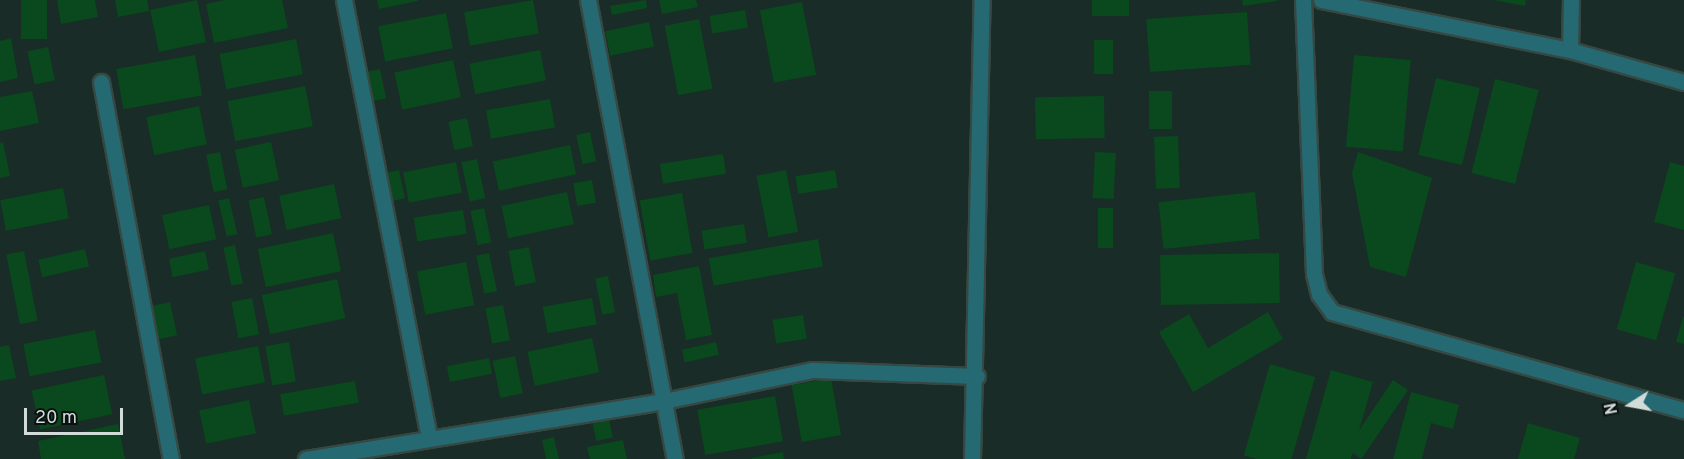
<!DOCTYPE html>
<style>
body{margin:0}
#map{position:relative;width:1684px;height:459px;overflow:hidden;background:#192c27;font-family:Overpass,sans-serif}
div>[style]{position:absolute}
.building>*{inset:0;background:#0a481d;transform-origin:0 0}
.roads{filter:drop-shadow(2px 0 #364843) drop-shadow(-2px 0 #364843) drop-shadow(0 2px #364843) drop-shadow(0 -2px #364843)}
.minor>*{height:15px;margin:-7.5px;padding:0 7.5px;transform-origin:7.5px;border-radius:7.5px;background:#256a73}
span{translate:-50% -50%;white-space:nowrap;text-align:center;line-height:1.15;-webkit-text-stroke:6px #0a1210;paint-order:stroke}
.north{position:absolute;left:1600px;top:375px;width:60px;height:60px;-webkit-text-stroke:4px #0a1210;paint-order:stroke;rotate:259deg;font-size:16px;font-weight:700;line-height:24px;text-align:center;color:#d1dcd9}
.north::after{content:'';display:block;margin:auto;width:21px;height:27px;background:#d1dcd9;clip-path:polygon(50% 0,100% 100%,50% 72%,0 100%)}
.scale{position:absolute;left:24px;top:408px;width:99px;height:27px;box-sizing:border-box;border:3px solid #d1dcd9;border-top:0;padding-left:8px;font-size:18px;line-height:21px;white-space:nowrap;color:#d1dcd9;-webkit-text-stroke:4px #0a1210;paint-order:stroke}
</style>
<div id="map">
<div class="building">
<i style="left:21px;top:0;width:26px;height:39px"></i>
<i style="clip-path:polygon(57px 0,95px 0,98px 17px,61px 24px)"></i>
<i style="clip-path:polygon(115px 0,147px 0,149px 11px,118px 17px)"></i>
<i style="left:197px;top:0;width:43px;height:48px;rotate:78deg"></i>
<i style="clip-path:polygon(224px 0,282px 0,288px 28px,214px 43px,206px 4px)"></i>
<i style="clip-path:polygon(377px 0,418px 0,418px 1px,379px 9px)"></i>
<i style="left:533px;top:0;width:34px;height:70px;rotate:80deg"></i>
<i style="clip-path:polygon(646px 0,647px 8px,612px 15px,610px 6px)"></i>
<i style="clip-path:polygon(659px 0,696px 0,698px 7px,662px 14px)"></i>
<i style="left:1092px;top:0;width:37px;height:16px"></i>
<i style="clip-path:polygon(1242px 0,1277px 0,1277px 1px,1243px 6px)"></i>
<i style="clip-path:polygon(1493px 0,1526px 0,1525px 6px)"></i>
<i style="left:802px;top:2px;width:74px;height:43px;rotate:79deg"></i>
<i style="left:745px;top:10px;width:18px;height:36px;rotate:81deg"></i>
<i style="left:1247px;top:12px;width:53px;height:101px;rotate:86deg"></i>
<i style="left:446px;top:13px;width:36px;height:69px;rotate:79deg"></i>
<i style="left:699px;top:19px;width:71px;height:35px;rotate:79deg"></i>
<i style="left:649px;top:22px;width:25px;height:45px;rotate:78deg"></i>
<i style="clip-path:polygon(11px 38px,18px 78px,0 82px,0 41px)"></i>
<i style="left:296px;top:39px;width:36px;height:78px;rotate:79deg"></i>
<i style="left:1094px;top:40px;width:19px;height:34px"></i>
<i style="left:48px;top:47px;width:34px;height:21px;rotate:78deg"></i>
<i style="left:540px;top:50px;width:31px;height:72px;rotate:79deg"></i>
<i style="left:195px;top:55px;width:41px;height:80px;rotate:80deg"></i>
<i style="left:1354px;top:55px;width:57px;height:92px;rotate:5deg"></i>
<i style="left:453px;top:60px;width:38px;height:60px;rotate:78deg"></i>
<i style="left:380px;top:69px;width:30px;height:19px;rotate:78deg"></i>
<i style="left:1436px;top:78px;width:45px;height:79px;rotate:13deg"></i>
<i style="left:1495px;top:79px;width:45px;height:97px;rotate:14deg"></i>
<i style="left:305px;top:86px;width:41px;height:79px;rotate:79deg"></i>
<i style="clip-path:polygon(32px 91px,39px 123px,0 131px,0 97px)"></i>
<i style="left:1149px;top:91px;width:23px;height:38px"></i>
<i style="left:1104px;top:96px;width:42px;height:69px;rotate:89deg"></i>
<i style="left:550px;top:99px;width:29px;height:65px;rotate:80deg"></i>
<i style="left:199px;top:106px;width:39px;height:54px;rotate:78deg"></i>
<i style="left:467px;top:118px;width:29px;height:19px;rotate:78deg"></i>
<i style="left:590px;top:132px;width:30px;height:14px;rotate:78deg"></i>
<i style="left:1178px;top:136px;width:52px;height:24px;rotate:88deg"></i>
<i style="clip-path:polygon(3px 142px,10px 176px,0 178px,0 143px)"></i>
<i style="left:271px;top:142px;width:39px;height:37px;rotate:78deg"></i>
<i style="left:570px;top:145px;width:30px;height:79px;rotate:78deg"></i>
<i style="left:220px;top:152px;width:38px;height:14px;rotate:79deg"></i>
<i style="left:1095px;top:152px;width:21px;height:46px;rotate:3deg"></i>
<i style="clip-path:polygon(1358px 152px,1432px 178px,1406px 277px,1370px 267px,1352px 173px)"></i>
<i style="left:723px;top:154px;width:20px;height:64px;rotate:81deg"></i>
<i style="left:477px;top:159px;width:40px;height:16px;rotate:78deg"></i>
<i style="left:456px;top:162px;width:31px;height:54px;rotate:79deg"></i>
<i style="clip-path:polygon(1670px 162px,1684px 166px,1684px 230px,1654px 222px)"></i>
<i style="left:399px;top:170px;width:29px;height:20px;rotate:78deg"></i>
<i style="left:786px;top:170px;width:63px;height:30px;rotate:79deg"></i>
<i style="left:835px;top:170px;width:18px;height:40px;rotate:81deg"></i>
<i style="left:592px;top:180px;width:23px;height:19px;rotate:80deg"></i>
<i style="left:334px;top:184px;width:35px;height:56px;rotate:78deg"></i>
<i style="left:63px;top:188px;width:31px;height:64px;rotate:79deg"></i>
<i style="left:567px;top:192px;width:33px;height:67px;rotate:78deg"></i>
<i style="left:1255px;top:192px;width:47px;height:97px;rotate:84deg"></i>
<i style="left:682px;top:193px;width:61px;height:43px;rotate:80deg"></i>
<i style="left:264px;top:197px;width:38px;height:16px;rotate:78deg"></i>
<i style="left:229px;top:198px;width:37px;height:11px;rotate:77deg"></i>
<i style="left:209px;top:205px;width:35px;height:48px;rotate:78deg"></i>
<i style="left:484px;top:208px;width:35px;height:14px;rotate:78deg"></i>
<i style="left:1098px;top:208px;width:15px;height:40px"></i>
<i style="left:463px;top:210px;width:24px;height:50px;rotate:81deg"></i>
<i style="left:744px;top:224px;width:19px;height:43px;rotate:81deg"></i>
<i style="left:333px;top:233px;width:39px;height:77px;rotate:78deg"></i>
<i style="left:818px;top:239px;width:28px;height:111px;rotate:80deg"></i>
<i style="left:235px;top:245px;width:39px;height:12px;rotate:78deg"></i>
<i style="left:529px;top:247px;width:36px;height:21px;rotate:79deg"></i>
<i style="left:85px;top:249px;width:18px;height:48px;rotate:77deg"></i>
<i style="left:24px;top:251px;width:71px;height:18px;rotate:79deg"></i>
<i style="left:205px;top:251px;width:19px;height:37px;rotate:78deg"></i>
<i style="left:489px;top:253px;width:39px;height:13px;rotate:78deg"></i>
<i style="left:1279px;top:253px;width:50px;height:119px;rotate:89deg"></i>
<i style="left:466px;top:262px;width:44px;height:50px;rotate:79deg"></i>
<i style="left:1636px;top:262px;width:41px;height:70px;rotate:16deg"></i>
<i style="clip-path:polygon(699px 266px,712px 335px,686px 340px,677px 293px,656px 297px,653px 275px)"></i>
<i style="left:608px;top:276px;width:37px;height:13px;rotate:79deg"></i>
<i style="left:337px;top:279px;width:40px;height:77px;rotate:78deg"></i>
<i style="left:252px;top:298px;width:37px;height:21px;rotate:79deg"></i>
<i style="left:592px;top:298px;width:27px;height:50px;rotate:80deg"></i>
<i style="left:170px;top:302px;width:34px;height:20px;rotate:78deg"></i>
<i style="left:503px;top:305px;width:36px;height:18px;rotate:79deg"></i>
<i style="clip-path:polygon(1268px 312px,1283px 339px,1193px 392px,1159px 332px,1189px 314px,1208px 348px)"></i>
<i style="left:803px;top:315px;width:24px;height:31px;rotate:81deg"></i>
<i style="clip-path:polygon(1683px 317px,1684px 317px,1684px 344px,1676px 342px)"></i>
<i style="left:95px;top:330px;width:33px;height:73px;rotate:79deg"></i>
<i style="left:592px;top:338px;width:35px;height:66px;rotate:78deg"></i>
<i style="left:289px;top:342px;width:40px;height:24px;rotate:80deg"></i>
<i style="left:716px;top:342px;width:13px;height:35px;rotate:77deg"></i>
<i style="clip-path:polygon(9px 345px,16px 378px,0 381px,0 347px)"></i>
<i style="left:258px;top:346px;width:37px;height:64px;rotate:79deg"></i>
<i style="left:515px;top:356px;width:38px;height:23px;rotate:78deg"></i>
<i style="left:489px;top:358px;width:16px;height:43px;rotate:79deg"></i>
<i style="left:1270px;top:364px;width:47px;height:95px;rotate:16deg"></i>
<i style="clip-path:polygon(1331px 370px,1373px 382px,1351px 459px,1306px 459px)"></i>
<i style="left:104px;top:375px;width:40px;height:74px;rotate:78deg"></i>
<i style="left:831px;top:378px;width:58px;height:40px;rotate:80deg"></i>
<i style="left:1393px;top:380px;width:18px;height:83px;rotate:34deg"></i>
<i style="left:355px;top:381px;width:22px;height:76px;rotate:80deg"></i>
<i style="clip-path:polygon(1411px 392px,1459px 405px,1453px 429px,1431px 423px,1422px 459px,1393px 459px)"></i>
<i style="left:775px;top:396px;width:46px;height:79px;rotate:80deg"></i>
<i style="left:249px;top:400px;width:34px;height:51px;rotate:78deg"></i>
<i style="left:609px;top:419px;width:19px;height:17px;rotate:78deg"></i>
<i style="clip-path:polygon(1528px 423px,1580px 438px,1574px 459px,1518px 459px)"></i>
<i style="clip-path:polygon(118px 424px,125px 459px,41px 459px,38px 441px)"></i>
<i style="clip-path:polygon(554px 437px,559px 459px,546px 459px,542px 440px)"></i>
<i style="clip-path:polygon(623px 440px,627px 459px,590px 459px,587px 447px)"></i>
<i style="clip-path:polygon(783px 452px,784px 459px,752px 459px,752px 458px)"></i>
</div>
<div class="roads">
<div class="minor">
<i style="left:344px;top:0;width:446px;rotate:79deg"></i>
<i style="left:588px;top:0;width:467px;rotate:79.3deg"></i>
<i style="left:1303px;top:0;width:274px;rotate:87.7deg"></i>
<i style="left:1314px;top:274px;width:21px;rotate:76deg"></i>
<i style="left:1319px;top:294px;width:22px;rotate:54deg"></i>
<i style="left:1332px;top:312px;width:365px;rotate:15.6deg"></i>
<i style="left:1321px;top:0;width:254px;rotate:11.4deg"></i>
<i style="left:1570px;top:50px;width:118px;rotate:15.7deg"></i>
<i style="left:1570px;top:50px;width:50px;rotate:-88.9deg"></i>
<i style="left:101px;top:82px;width:383px;rotate:79.5deg"></i>
<i style="left:306px;top:459px;width:363px;rotate:-9.2deg"></i>
<i style="left:664px;top:401px;width:152px;rotate:-11.8deg"></i>
<i style="left:813px;top:370px;width:164px;rotate:2.1deg"></i>
<i style="left:972px;top:459px;width:459px;rotate:-88.8deg"></i>
</div>
</div>
<div class="north">N</div>
<div class="scale">20 m</div>
</div>
